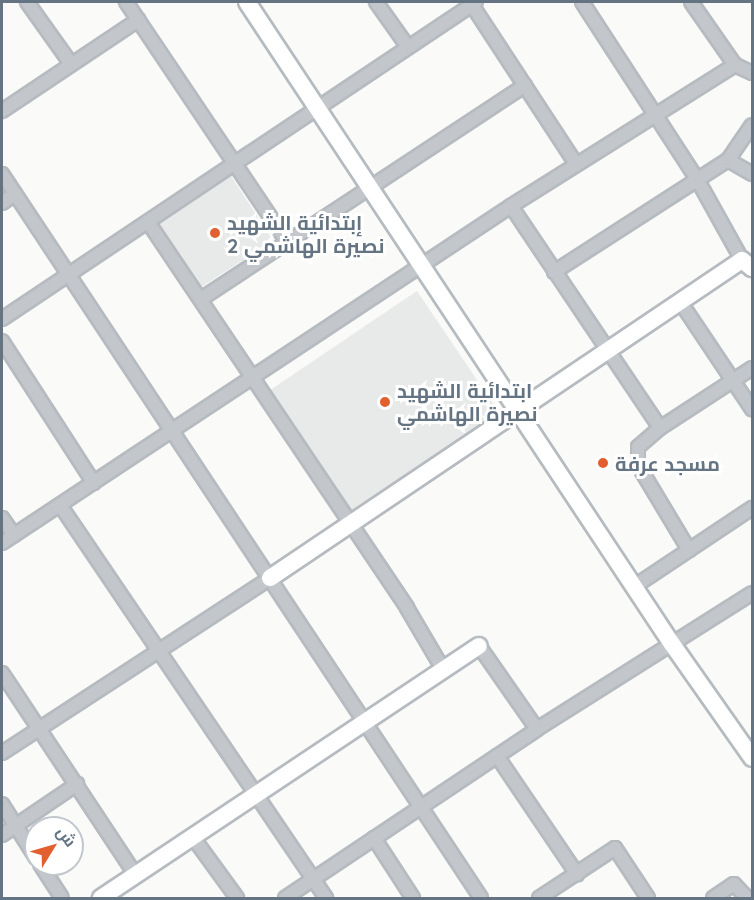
<!DOCTYPE html>
<meta charset="utf-8">
<style>
body{margin:0}
#map{position:relative;width:754px;height:900px;overflow:hidden;background:#fafaf8;font-family:Quicksand,Cairo,sans-serif}
div>[style]{position:absolute}
.built>*{inset:0;background:#e8e9e9;transform-origin:0 0}
.roads{filter:drop-shadow(2px 0 #b6bbc0) drop-shadow(-2px 0 #b6bbc0) drop-shadow(0 2px #b6bbc0) drop-shadow(0 -2px #b6bbc0)}
.street>*{height:12px;margin:-6px;padding:0 6px;transform-origin:6px;border-radius:6px;background:#c3c7cc}
.secondary>*{height:16px;margin:-8px;padding:0 8px;transform-origin:8px;border-radius:8px;background:#fff}
.dots>*{width:16px;height:16px;translate:-50% -50%;box-sizing:border-box;border:3px solid #fff;border-radius:50%}
span{translate:-50% -50%;white-space:nowrap;text-align:center;line-height:1.15;-webkit-text-stroke:6px #fff;paint-order:stroke}
.poi-label{font-size:20px;color:#657483;font-weight:700}
.left{translate:0 -50%;text-align:left}
.frame{position:absolute;inset:0;border:3px solid #657483;pointer-events:none}
.north{position:absolute;left:24px;top:816px;width:60px;height:60px;box-sizing:border-box;background:#fff;border:2px solid #c1c7cd;border-radius:50%;rotate:53deg;font-size:16px;font-weight:700;line-height:24px;text-align:center;color:#657483}
.north::after{content:'';display:block;margin:auto;width:21px;height:27px;background:#e26030;clip-path:polygon(50% 0,100% 100%,50% 72%,0 100%)}
</style>
<div id="map">
<div class="built">
<i style="left:231px;top:176px;width:77px;height:89px;rotate:57deg"></i>
<i style="left:417px;top:291px;width:148px;height:178px;rotate:56deg"></i>
</div>
<div class="roads">
<div class="street">
<i style="left:27px;top:2px;width:76px;rotate:54.6deg"></i>
<i style="left:126px;top:2px;width:289px;rotate:56.1deg"></i>
<i style="left:376px;top:2px;width:55px;rotate:54.6deg"></i>
<i style="left:470px;top:2px;width:194px;rotate:56.8deg"></i>
<i style="left:582px;top:2px;width:211px;rotate:57deg"></i>
<i style="left:697px;top:179px;width:93px;rotate:60.9deg"></i>
<i style="left:691px;top:2px;width:77px;rotate:55.1deg"></i>
<i style="left:735px;top:65px;width:19px;rotate:25deg"></i>
<i style="left:2px;top:111px;width:164px;rotate:-33.8deg"></i>
<i style="left:728px;top:160px;width:28px;rotate:30deg"></i>
<i style="left:2px;top:174px;width:868px;rotate:56.51deg"></i>
<i style="left:2px;top:203px;width:16px;rotate:-35deg"></i>
<i style="left:511px;top:206px;width:267px;rotate:56.1deg"></i>
<i style="left:148px;top:222px;width:465px;rotate:56.1deg"></i>
<i style="left:407px;top:608px;width:71px;rotate:59.5deg"></i>
<i style="left:554px;top:272px;width:207px;rotate:-32.8deg"></i>
<i style="left:728px;top:160px;width:42px;rotate:-55.6deg"></i>
<i style="left:201px;top:299px;width:388px;rotate:-33.4deg"></i>
<i style="left:681px;top:303px;width:128px;rotate:56.2deg"></i>
<i style="left:2px;top:319px;width:570px;rotate:-33.77deg"></i>
<i style="left:2px;top:341px;width:169px;rotate:57.1deg"></i>
<i style="left:60px;top:505px;width:475px;rotate:55.9deg"></i>
<i style="left:2px;top:518px;width:21px;rotate:55deg"></i>
<i style="left:2px;top:543px;width:610px;rotate:-33.51deg"></i>
<i style="left:511px;top:206px;width:265px;rotate:-32.2deg"></i>
<i style="left:689px;top:550px;width:99px;rotate:-121deg"></i>
<i style="left:638px;top:465px;width:18px;rotate:-90deg"></i>
<i style="left:638px;top:447px;width:29px;rotate:-41deg"></i>
<i style="left:660px;top:428px;width:110px;rotate:-33.1deg"></i>
<i style="left:635px;top:586px;width:141px;rotate:-33.7deg"></i>
<i style="left:479px;top:646px;width:101px;rotate:55.1deg"></i>
<i style="left:2px;top:673px;width:241px;rotate:56.5deg"></i>
<i style="left:2px;top:753px;width:320px;rotate:-33.1deg"></i>
<i style="left:497px;top:756px;width:143px;rotate:55.9deg"></i>
<i style="left:2px;top:804px;width:64px;rotate:57.8deg"></i>
<i style="left:2px;top:835px;width:91px;rotate:-34.2deg"></i>
<i style="left:192px;top:836px;width:77px;rotate:54deg"></i>
<i style="left:374px;top:838px;width:72px;rotate:57deg"></i>
<i style="left:40px;top:864px;width:40px;rotate:57.1deg"></i>
<i style="left:285px;top:898px;width:303px;rotate:-33.8deg"></i>
<i style="left:537px;top:729px;width:254px;rotate:-32.3deg"></i>
<i style="left:539px;top:898px;width:91px;rotate:-33.3deg"></i>
<i style="left:615px;top:848px;width:60px;rotate:56.6deg"></i>
<i style="left:713px;top:898px;width:25px;rotate:-34deg"></i>
<i style="left:734px;top:884px;width:19px;rotate:47deg"></i>
</div>
<div class="secondary">
<i style="left:247px;top:2px;width:770px;rotate:56.5deg"></i>
<i style="left:672px;top:644px;width:139px;rotate:54.9deg"></i>
<i style="left:270px;top:578px;width:569px;rotate:-33.97deg"></i>
<i style="left:742px;top:260px;width:13px;rotate:39deg"></i>
<i style="left:101px;top:898px;width:454px;rotate:-33.7deg"></i>
</div>
</div>
<div class="dots">
<i style="left:215px;top:233px;background:#e26030"></i>
<i style="left:385px;top:402px;background:#e26030"></i>
<i style="left:603px;top:463px;background:#e26030"></i>
</div>
<div class="poi-label">
<span class="left" style="left:227px;top:234px">إبتدائية الشهيد<br>نصيرة الهاشمي 2</span>
<span class="left" style="left:397px;top:402px">ابتدائية الشهيد<br>نصيرة الهاشمي</span>
<span class="left" style="left:615px;top:463px">مسجد عرفة</span>
</div>
<div class="frame"></div>
<div class="north">ش</div>
</div>
